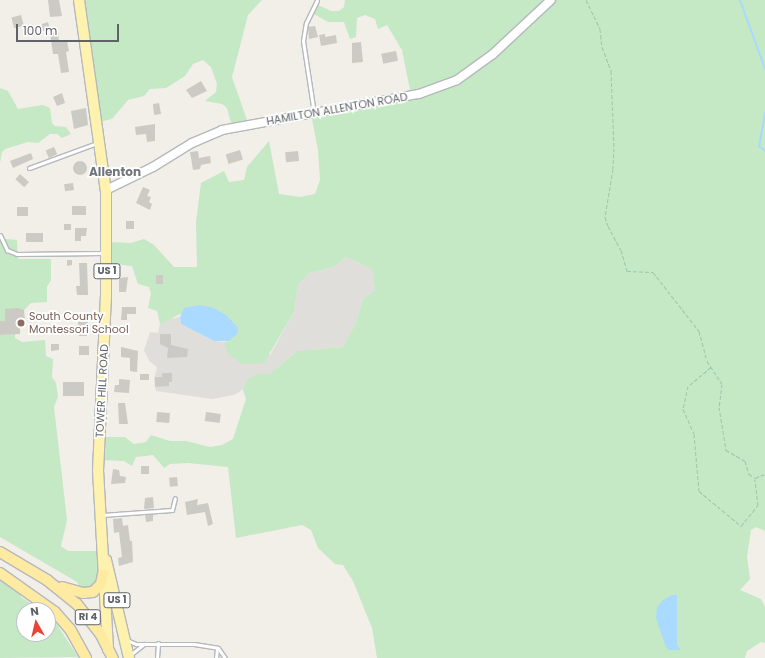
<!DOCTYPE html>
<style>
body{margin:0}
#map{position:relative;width:765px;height:658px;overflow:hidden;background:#f1efe8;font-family:Poppins,sans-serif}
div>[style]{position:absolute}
.industrial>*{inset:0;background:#e0deda}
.green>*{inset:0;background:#c5e8c5}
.water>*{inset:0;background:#aadaff}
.stream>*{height:2px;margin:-1px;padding:0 1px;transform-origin:1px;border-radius:1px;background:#aadaff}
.building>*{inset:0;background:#cccac5;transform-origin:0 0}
.round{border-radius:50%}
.path>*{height:1px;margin-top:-0.5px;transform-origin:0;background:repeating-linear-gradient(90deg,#9cc7a9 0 4px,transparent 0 6px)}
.roads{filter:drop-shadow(1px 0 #b5b8bc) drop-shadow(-1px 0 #b5b8bc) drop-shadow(0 1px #b5b8bc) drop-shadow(0 -1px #b5b8bc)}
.service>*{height:3px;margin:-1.5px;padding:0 1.5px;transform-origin:1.5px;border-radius:1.5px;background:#fff}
.tertiary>*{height:8px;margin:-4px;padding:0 4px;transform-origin:4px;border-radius:4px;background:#fff}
.primary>*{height:10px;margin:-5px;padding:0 5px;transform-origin:5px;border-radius:5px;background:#fff2af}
.trunk>*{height:10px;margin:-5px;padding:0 5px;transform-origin:5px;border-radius:5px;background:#feeaa1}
.dots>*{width:11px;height:11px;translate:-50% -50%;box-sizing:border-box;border:2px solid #fff;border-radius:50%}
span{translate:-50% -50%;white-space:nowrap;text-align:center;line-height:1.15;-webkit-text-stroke:3.5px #fff;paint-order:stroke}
.shield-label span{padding:1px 3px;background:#fff;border:1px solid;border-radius:3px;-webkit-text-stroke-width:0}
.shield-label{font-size:10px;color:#5f6368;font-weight:700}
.street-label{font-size:11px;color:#5f6368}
.education-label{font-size:11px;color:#785e54}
.left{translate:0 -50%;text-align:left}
.neighbourhood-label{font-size:12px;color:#70757a;font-weight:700}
.north{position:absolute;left:16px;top:602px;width:40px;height:40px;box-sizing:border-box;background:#fff;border:1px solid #bfc1c3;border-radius:50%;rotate:352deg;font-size:11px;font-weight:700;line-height:16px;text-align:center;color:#5f6368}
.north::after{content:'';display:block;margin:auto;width:14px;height:18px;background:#ea4335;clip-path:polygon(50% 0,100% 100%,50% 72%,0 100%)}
.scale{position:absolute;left:16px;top:24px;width:103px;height:18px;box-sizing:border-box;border:2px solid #5f6368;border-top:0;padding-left:5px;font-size:12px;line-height:14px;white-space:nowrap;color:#5f6368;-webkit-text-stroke:3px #fff;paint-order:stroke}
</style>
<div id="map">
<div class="industrial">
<i style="clip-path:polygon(346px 257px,372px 269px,375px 290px,363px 299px,356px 323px,343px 347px,298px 351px,269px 374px,234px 395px,212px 399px,156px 391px,154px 379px,157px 367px,149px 361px,144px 350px,150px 332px,158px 333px,160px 324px,168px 319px,180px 317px,181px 324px,214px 341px,224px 342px,228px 347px,270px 355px,294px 312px,298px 285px,309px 273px,334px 267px)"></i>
</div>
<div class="green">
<i style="clip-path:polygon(79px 0,262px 0,248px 15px,232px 77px,248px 123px,232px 127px,227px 108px,222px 104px,205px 101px,216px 92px,217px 84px,211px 67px,203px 60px,193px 64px,185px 76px,166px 88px,150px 89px,144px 96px,128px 100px,112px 119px,99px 122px)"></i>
<i style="clip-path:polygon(345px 0,765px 0,765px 531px,756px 527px,751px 530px,747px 557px,750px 579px,740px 590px,761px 599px,765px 607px,765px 643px,761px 642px,747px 651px,745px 658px,377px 658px,372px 628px,353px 581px,343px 565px,335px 564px,318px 548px,311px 530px,302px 525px,236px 538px,228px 467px,188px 463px,170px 464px,164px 468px,153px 455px,136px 457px,132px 466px,124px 461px,100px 460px,102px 437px,125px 437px,134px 444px,146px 442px,151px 435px,170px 441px,186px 441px,210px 447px,222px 445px,233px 439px,246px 399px,243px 390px,247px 380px,257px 374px,269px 374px,298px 351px,343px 347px,356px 323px,363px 299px,375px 290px,372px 269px,346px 257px,334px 267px,309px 273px,298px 285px,294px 312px,264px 363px,242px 364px,228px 354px,224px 342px,229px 341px,180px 314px,160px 324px,157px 311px,148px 308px,151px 294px,149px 287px,138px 284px,132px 266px,107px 263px,107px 242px,131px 243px,144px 239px,154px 245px,174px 267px,197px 267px,196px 222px,201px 183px,224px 171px,229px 182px,244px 180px,247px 167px,269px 141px,279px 194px,300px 197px,315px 194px,320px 180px,318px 150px,311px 114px,411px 95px,402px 50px,387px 25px,378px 29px,375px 19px,365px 15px,357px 18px,356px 37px,350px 39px,344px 22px,328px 22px,312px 13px,316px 4px,331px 11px,339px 11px,344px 7px)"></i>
<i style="clip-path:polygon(0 88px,8px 91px,18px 109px,43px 105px,50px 108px,52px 123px,55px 126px,66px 127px,71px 134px,62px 138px,57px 134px,50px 134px,38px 143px,28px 142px,5px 149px,2px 152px,0 163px)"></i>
<i style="clip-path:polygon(6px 239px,17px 240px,18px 259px,51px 259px,51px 280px,47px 287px,47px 302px,31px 303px,24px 310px,5px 309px,5px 324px,3px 324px,0 321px,0 240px)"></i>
<i style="clip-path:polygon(15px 334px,15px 338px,22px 342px,45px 340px,46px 356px,53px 359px,52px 377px,56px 383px,58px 397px,54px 407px,67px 520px,61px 546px,68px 551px,106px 551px,105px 579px,83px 592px,77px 582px,0 537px,0 335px)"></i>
<i style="clip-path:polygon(0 573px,19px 585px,21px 597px,40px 610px,24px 610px,24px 634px,48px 634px,48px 616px,54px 620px,78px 657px,0 658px)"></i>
</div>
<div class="water">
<i style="clip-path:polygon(200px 305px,214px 308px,226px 315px,238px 328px,237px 334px,229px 341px,214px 341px,181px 324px,180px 317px,184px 308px)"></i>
<i style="clip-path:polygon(672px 595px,677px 595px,677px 644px,680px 650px,669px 650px,666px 647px,656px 618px,657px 607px,663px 600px)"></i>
</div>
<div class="stream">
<i style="left:740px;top:0;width:73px;rotate:70.1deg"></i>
<i style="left:765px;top:113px;width:34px;rotate:100deg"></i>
<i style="left:759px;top:146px;width:8px;rotate:40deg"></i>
</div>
<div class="building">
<i style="clip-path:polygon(48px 0,59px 0,62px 16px,50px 17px)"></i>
<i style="left:21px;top:15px;width:11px;height:10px;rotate:75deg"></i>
<i style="clip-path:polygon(48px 22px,50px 30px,43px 31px,42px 24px)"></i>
<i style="clip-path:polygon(315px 26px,318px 37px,309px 39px,308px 27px)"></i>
<i style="clip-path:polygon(58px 32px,59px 42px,67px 41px,69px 51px,66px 52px,69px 72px,61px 73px,58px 54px,53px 54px,50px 33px)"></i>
<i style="clip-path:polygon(325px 34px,325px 37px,336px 35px,337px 43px,321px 46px,319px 35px)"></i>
<i style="clip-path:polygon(361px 42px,363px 62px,352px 63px,352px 43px)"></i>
<i style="left:396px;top:51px;width:10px;height:15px;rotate:79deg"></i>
<i style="clip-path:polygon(201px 81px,207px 91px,192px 98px,186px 90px)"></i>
<i style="clip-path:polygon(62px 93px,65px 103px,57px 106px,53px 97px)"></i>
<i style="clip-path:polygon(159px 103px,161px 114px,154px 115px,153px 104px)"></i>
<i style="clip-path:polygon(86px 108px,88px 125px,74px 129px,71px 111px)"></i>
<i style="clip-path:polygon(155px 124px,155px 141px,147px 142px,146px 134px,136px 135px,135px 127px)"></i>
<i style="left:54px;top:147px;width:8px;height:9px;rotate:67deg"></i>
<i style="left:240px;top:150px;width:10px;height:15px;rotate:73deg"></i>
<i style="clip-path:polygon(198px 151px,199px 158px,210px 156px,211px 163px,201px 165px,200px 169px,193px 170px,190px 152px)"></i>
<i style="left:298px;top:151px;width:10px;height:13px;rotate:84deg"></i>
<i style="clip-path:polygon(31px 153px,33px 159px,13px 168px,10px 161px)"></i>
<i class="round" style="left:73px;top:161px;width:14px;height:14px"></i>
<i style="left:20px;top:174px;width:12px;height:7px;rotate:42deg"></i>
<i style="left:73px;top:183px;width:7px;height:9px;rotate:82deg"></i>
<i style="clip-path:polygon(143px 187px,150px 190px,147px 196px,151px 197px,149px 202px,152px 204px,150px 210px,136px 203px)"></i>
<i style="left:86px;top:206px;width:9px;height:14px;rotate:90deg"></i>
<i style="left:17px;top:207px;width:11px;height:9px"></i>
<i style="left:126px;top:221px;width:8px;height:8px"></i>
<i style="left:64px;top:224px;width:7px;height:6px"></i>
<i style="clip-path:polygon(75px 228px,87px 228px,86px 236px,81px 236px,81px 241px,75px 241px)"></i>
<i style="left:26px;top:233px;width:17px;height:9px"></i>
<i style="clip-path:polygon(67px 260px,72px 260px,72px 265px,67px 266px)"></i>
<i style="clip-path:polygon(79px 263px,87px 263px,88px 295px,77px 295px,76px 286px,80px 286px)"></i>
<i style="left:156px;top:275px;width:7px;height:9px"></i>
<i style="clip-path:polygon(128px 277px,126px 292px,119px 292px,119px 278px)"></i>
<i style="clip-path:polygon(122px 307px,136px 307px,136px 314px,127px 314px,127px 320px,121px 320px)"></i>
<i style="clip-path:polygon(18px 308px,24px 310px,25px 321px,20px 321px,20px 334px,0 335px,0 321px,5px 321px,5px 309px)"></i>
<i style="clip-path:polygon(88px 321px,87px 336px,79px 336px,78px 322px)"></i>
<i style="clip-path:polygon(160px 334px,171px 334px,171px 345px,188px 349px,187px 357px,167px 358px,168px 348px,160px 344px)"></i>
<i style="clip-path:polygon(51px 344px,59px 344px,59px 350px,51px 351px)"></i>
<i style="left:89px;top:346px;width:9px;height:10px;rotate:90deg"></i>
<i style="clip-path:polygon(121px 347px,138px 351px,137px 372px,130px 371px,130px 358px,121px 357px)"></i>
<i style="clip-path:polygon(162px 373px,172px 373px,172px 382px,169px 382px,169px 386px,155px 387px,155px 377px,162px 377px)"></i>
<i style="left:140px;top:374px;width:9px;height:6px"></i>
<i style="clip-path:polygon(119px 379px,130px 380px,129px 393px,114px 392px,115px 385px,119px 385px)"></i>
<i style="left:63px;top:382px;width:21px;height:14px"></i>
<i style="clip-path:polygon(118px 403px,125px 403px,128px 424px,119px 424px)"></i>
<i style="left:157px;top:412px;width:13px;height:10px;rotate:4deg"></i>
<i style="left:206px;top:412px;width:15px;height:9px;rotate:8deg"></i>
<i style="left:141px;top:466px;width:8px;height:8px"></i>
<i style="clip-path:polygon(113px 469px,119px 470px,120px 476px,126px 477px,125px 483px,111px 484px)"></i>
<i style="left:177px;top:477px;width:9px;height:8px;rotate:84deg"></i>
<i style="clip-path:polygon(153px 497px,154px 508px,144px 509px,145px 498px)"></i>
<i style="clip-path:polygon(198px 499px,197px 505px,208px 503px,213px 524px,208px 526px,205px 512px,187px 515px,185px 502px)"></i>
<i style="clip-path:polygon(153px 514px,153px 521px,146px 522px,145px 515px)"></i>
<i style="clip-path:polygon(122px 518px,123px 526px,128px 525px,130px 541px,132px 541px,133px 562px,119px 566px,118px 558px,122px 557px,119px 532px,114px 533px,113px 519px)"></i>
</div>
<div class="path">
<i style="left:586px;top:0;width:32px;rotate:64deg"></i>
<i style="left:600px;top:29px;width:18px;rotate:84deg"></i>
<i style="left:602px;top:47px;width:26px;rotate:69deg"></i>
<i style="left:611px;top:71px;width:77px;rotate:87.8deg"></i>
<i style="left:614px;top:148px;width:21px;rotate:93deg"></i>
<i style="left:613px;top:169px;width:49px;rotate:99.5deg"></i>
<i style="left:605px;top:217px;width:9px;rotate:72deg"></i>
<i style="left:608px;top:226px;width:27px;rotate:62deg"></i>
<i style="left:621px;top:250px;width:22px;rotate:74deg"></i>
<i style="left:627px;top:271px;width:26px;rotate:2deg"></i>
<i style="left:653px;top:272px;width:75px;rotate:52.1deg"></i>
<i style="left:699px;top:331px;width:31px;rotate:75deg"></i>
<i style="left:707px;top:361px;width:27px;rotate:57deg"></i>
<i style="left:722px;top:384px;width:23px;rotate:97deg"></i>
<i style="left:719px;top:407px;width:44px;rotate:80.8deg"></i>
<i style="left:726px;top:450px;width:22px;rotate:30deg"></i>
<i style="left:745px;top:461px;width:14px;rotate:73deg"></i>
<i style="left:749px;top:474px;width:7px;rotate:34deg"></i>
<i style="left:755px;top:478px;width:11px;rotate:-22deg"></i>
<i style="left:711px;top:367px;width:30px;rotate:140deg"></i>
<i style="left:688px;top:386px;width:24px;rotate:102deg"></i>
<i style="left:683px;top:409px;width:27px;rotate:66deg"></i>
<i style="left:694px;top:434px;width:57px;rotate:85deg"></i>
<i style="left:699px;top:491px;width:55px;rotate:39.8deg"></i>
<i style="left:741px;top:526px;width:27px;rotate:-51deg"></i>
<i style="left:758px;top:505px;width:26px;rotate:-97deg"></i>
</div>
<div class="roads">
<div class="service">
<i style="left:314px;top:113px;width:73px;rotate:-98.7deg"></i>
<i style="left:303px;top:41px;width:18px;rotate:-81deg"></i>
<i style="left:306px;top:23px;width:25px;rotate:-64deg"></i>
<i style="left:29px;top:168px;width:72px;rotate:-20.2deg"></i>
<i style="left:0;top:235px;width:17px;rotate:65deg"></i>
<i style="left:7px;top:250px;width:11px;rotate:22deg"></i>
<i style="left:17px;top:254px;width:86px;rotate:-0.7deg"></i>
<i style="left:102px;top:515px;width:70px;rotate:-4.1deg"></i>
<i style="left:172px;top:510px;width:12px;rotate:-76deg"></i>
<i style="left:127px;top:640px;width:10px;rotate:24deg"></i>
<i style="left:136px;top:644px;width:58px"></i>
<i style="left:194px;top:644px;width:24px;rotate:9deg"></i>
<i style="left:218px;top:648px;width:12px;rotate:55deg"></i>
<i style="left:130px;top:655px;width:18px;rotate:-38deg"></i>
<i style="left:157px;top:658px;width:15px;rotate:-86deg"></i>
<i style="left:216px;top:658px;width:10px;rotate:-84deg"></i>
</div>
<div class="tertiary">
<i style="left:106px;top:190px;width:52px;rotate:-26.1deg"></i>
<i style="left:153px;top:167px;width:46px;rotate:-31.6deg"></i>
<i style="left:192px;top:143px;width:33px;rotate:-23deg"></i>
<i style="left:222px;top:130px;width:200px;rotate:-10.4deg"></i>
<i style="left:419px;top:94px;width:40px;rotate:-20.2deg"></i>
<i style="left:457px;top:80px;width:44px;rotate:-35.8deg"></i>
<i style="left:493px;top:54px;width:79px;rotate:-43deg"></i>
</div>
<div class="primary">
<i style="left:79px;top:0;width:194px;rotate:82deg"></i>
<i style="left:106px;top:192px;width:103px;rotate:90deg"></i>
<i style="left:106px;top:295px;width:175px;rotate:92.6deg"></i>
<i style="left:98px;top:470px;width:180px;rotate:86.8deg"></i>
<i style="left:106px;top:560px;width:101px;rotate:76.8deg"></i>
</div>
<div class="trunk">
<i style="left:0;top:552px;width:55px;rotate:30.8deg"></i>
<i style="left:47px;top:580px;width:38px;rotate:39deg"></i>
<i style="left:77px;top:604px;width:37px;rotate:52deg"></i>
<i style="left:100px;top:633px;width:28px;rotate:63deg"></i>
<i style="left:0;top:573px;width:67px;rotate:35.3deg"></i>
<i style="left:55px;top:612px;width:23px;rotate:49deg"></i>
<i style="left:70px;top:629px;width:33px;rotate:61deg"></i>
<i style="left:62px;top:587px;width:22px;rotate:16deg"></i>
<i style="left:83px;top:593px;width:10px;rotate:-6deg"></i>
<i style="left:93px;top:592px;width:11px;rotate:-45deg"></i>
<i style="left:101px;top:584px;width:10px;rotate:-79deg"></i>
</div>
</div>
<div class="dots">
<i style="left:21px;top:323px;background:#8d6e63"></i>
</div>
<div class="shield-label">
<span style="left:107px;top:271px">US 1</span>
<span style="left:117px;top:600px">US 1</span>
<span style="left:88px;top:617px">RI 4</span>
</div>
<div class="street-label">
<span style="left:337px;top:109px;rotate:-10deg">HAMILTON ALLENTON ROAD</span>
<span style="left:102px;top:391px;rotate:-87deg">TOWER HILL ROAD</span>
</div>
<div class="education-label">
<span class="left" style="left:29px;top:323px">South County<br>Montessori School</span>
</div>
<div class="neighbourhood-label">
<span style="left:115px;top:172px">Allenton</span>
</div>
<div class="north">N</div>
<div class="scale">100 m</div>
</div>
